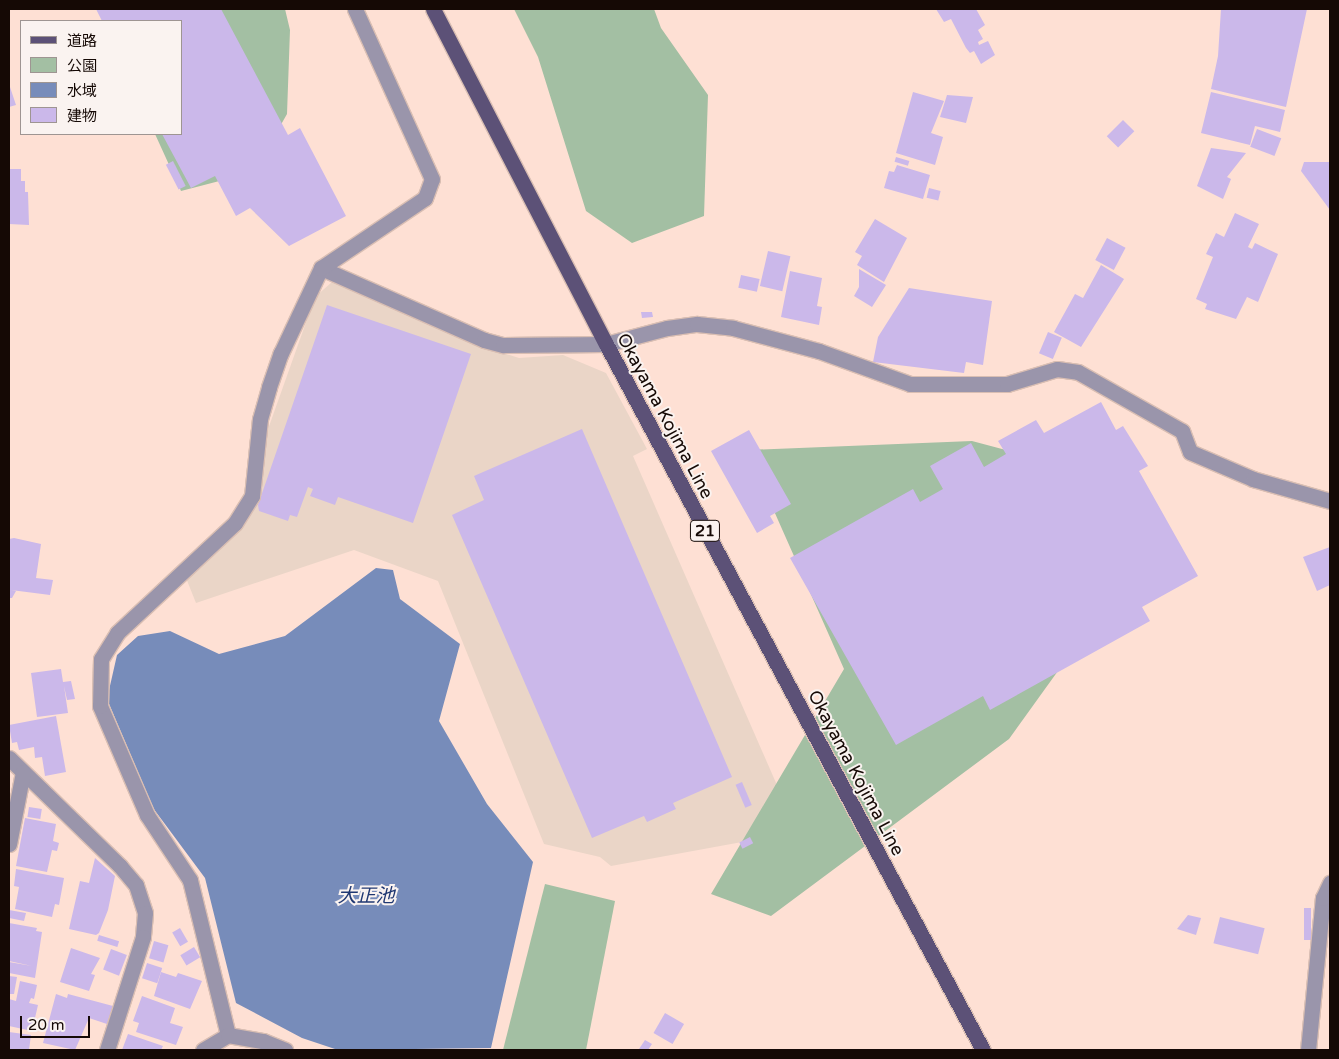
<!DOCTYPE html>
<meta charset="utf-8">
<style>
body{margin:0}
#map{position:relative;width:1339px;height:1059px;overflow:hidden;background:#fee0d4;font-family:"Varela Round","Noto Sans JP",sans-serif}
div>[style]{position:absolute}
.industrial>*{inset:0;background:#ead5c7}
.green>*{inset:0;background:#a3bfa3}
.water>*{inset:0;background:#778cba}
.building>*{inset:0;background:#cbb8ea;transform-origin:0 0}
.roads{filter:drop-shadow(1px 0 #d9beb3) drop-shadow(-1px 0 #d9beb3) drop-shadow(0 1px #d9beb3) drop-shadow(0 -1px #d9beb3)}
.minor>*{height:15px;margin:-7.5px;padding:0 7.5px;transform-origin:7.5px;border-radius:7.5px;background:#9a95ab}
.major>*{height:15px;margin:-7.5px;padding:0 7.5px;transform-origin:7.5px;border-radius:7.5px;background:#5c5177}
span{translate:-50% -50%;white-space:nowrap;text-align:center;line-height:1.15;-webkit-text-stroke:4px #faf3f0;paint-order:stroke}
.shield-label span{padding:1px 4px;background:#faf3f0;border:1px solid;border-radius:4px;-webkit-text-stroke-width:0}
.shield-label{font-size:16px;color:#150905;font-weight:700}
.street-label{font-size:18px;color:#150905}
.water-label{font-size:19px;color:#203872;font-style:italic}
.frame{position:absolute;inset:0;border:10px solid #150905;pointer-events:none}
.legend{position:absolute;left:20px;top:20px;width:162px;height:115px;box-sizing:border-box;background:#faf3f0;border:1px solid #9e9592;margin:0;padding:6px 9px;list-style:none;font-size:15px;color:#150905}
.legend li{display:flex;align-items:center;gap:10px;height:25px}
.legend b{width:25px;border:1px solid #9e9592}
.scale{position:absolute;left:20px;top:1016px;width:70px;height:22px;box-sizing:border-box;border:2px solid #150905;border-top:0;padding-left:6px;font-size:15px;line-height:18px;white-space:nowrap;color:#150905;-webkit-text-stroke:4px #faf3f0;paint-order:stroke}
</style>
<div id="map">
<div class="industrial">
<i style="clip-path:polygon(332px 282px,490px 349px,519px 358px,563px 355px,606px 373px,647px 449px,633px 456px,794px 824px,742px 842px,611px 866px,600px 857px,544px 844px,438px 581px,354px 550px,196px 603px,186px 578px,240px 508px,315px 297px)"></i>
</div>
<div class="green">
<i style="clip-path:polygon(100px 9px,285px 9px,290px 30px,287px 114px,254px 172px,181px 191px,155px 134px,181px 134px,181px 21px,103px 21px)"></i>
<i style="clip-path:polygon(514px 9px,654px 9px,661px 28px,708px 95px,704px 216px,632px 243px,586px 211px,538px 57px)"></i>
<i style="clip-path:polygon(972px 441px,1092px 473px,1127px 575px,1009px 739px,771px 916px,711px 894px,844px 669px,747px 450px)"></i>
<i style="clip-path:polygon(545px 884px,615px 901px,586px 1050px,503px 1050px)"></i>
</div>
<div class="water">
<i style="clip-path:polygon(376px 568px,393px 570px,400px 599px,460px 644px,439px 721px,487px 804px,533px 862px,491px 1048px,338px 1050px,302px 1038px,236px 1003px,205px 878px,153px 808px,107px 699px,117px 655px,138px 636px,170px 631px,219px 654px,285px 636px)"></i>
</div>
<div class="building">
<i style="clip-path:polygon(96px 9px,221px 9px,288px 135px,300px 128px,346px 216px,289px 246px,250px 208px,236px 216px,215px 176px,191px 188px,162px 134px,181px 134px,181px 21px,102px 21px)"></i>
<i style="clip-path:polygon(936px 9px,976px 9px,985px 25px,978px 30px,983px 39px,978px 42px,979px 45px,988px 41px,995px 55px,981px 64px,974px 51px,970px 53px,966px 48px,951px 19px,944px 22px)"></i>
<i style="clip-path:polygon(1221px 9px,1307px 9px,1286px 107px,1211px 89px,1218px 56px)"></i>
<i style="clip-path:polygon(9px 84px,16px 105px,9px 107px)"></i>
<i style="clip-path:polygon(913px 92px,944px 101px,931px 133px,943px 137px,935px 165px,896px 153px)"></i>
<i style="clip-path:polygon(1211px 92px,1285px 110px,1280px 132px,1255px 126px,1250px 145px,1201px 133px)"></i>
<i style="clip-path:polygon(947px 95px,973px 97px,966px 123px,940px 117px)"></i>
<i style="left:1123px;top:120px;width:16px;height:23px;rotate:45deg"></i>
<i style="left:1257px;top:129px;width:26px;height:19px;rotate:21deg"></i>
<i style="clip-path:polygon(1211px 148px,1246px 153px,1227px 177px,1231px 179px,1223px 199px,1197px 186px)"></i>
<i style="left:896px;top:157px;width:14px;height:5px;rotate:17deg"></i>
<i style="left:173px;top:161px;width:28px;height:8px;rotate:63deg"></i>
<i style="clip-path:polygon(1304px 162px,1330px 162px,1330px 210px,1301px 171px)"></i>
<i style="clip-path:polygon(897px 165px,930px 175px,923px 199px,884px 188px,889px 171px,894px 172px)"></i>
<i style="clip-path:polygon(9px 169px,21px 169px,21px 181px,25px 181px,25px 192px,28px 192px,29px 225px,9px 224px)"></i>
<i style="left:929px;top:188px;width:12px;height:10px;rotate:14deg"></i>
<i style="clip-path:polygon(1235px 213px,1259px 224px,1248px 247px,1252px 249px,1255px 243px,1278px 254px,1258px 302px,1247px 297px,1236px 319px,1205px 309px,1207px 304px,1196px 299px,1213px 257px,1206px 254px,1216px 233px,1224px 237px)"></i>
<i style="clip-path:polygon(875px 219px,907px 238px,884px 282px,857px 265px,862px 256px,855px 252px)"></i>
<i style="left:1107px;top:238px;width:21px;height:25px;rotate:28deg"></i>
<i style="left:768px;top:251px;width:23px;height:36px;rotate:13deg"></i>
<i style="clip-path:polygon(1101px 265px,1124px 279px,1081px 347px,1054px 332px,1075px 294px,1083px 298px)"></i>
<i style="clip-path:polygon(859px 269px,886px 285px,872px 307px,854px 296px,859px 287px)"></i>
<i style="clip-path:polygon(790px 271px,822px 278px,817px 306px,822px 307px,819px 325px,781px 317px)"></i>
<i style="left:741px;top:275px;width:19px;height:13px;rotate:12deg"></i>
<i style="clip-path:polygon(909px 288px,992px 301px,983px 365px,966px 362px,964px 373px,873px 362px,878px 337px)"></i>
<i style="clip-path:polygon(327px 305px,471px 354px,413px 523px,338px 497px,335px 505px,310px 496px,313px 489px,308px 487px,297px 517px,290px 515px,288px 521px,259px 511px,258px 505px)"></i>
<i style="clip-path:polygon(641px 312px,652px 312px,653px 317px,642px 318px)"></i>
<i style="left:1048px;top:332px;width:15px;height:23px;rotate:23deg"></i>
<i style="clip-path:polygon(1101px 402px,1116px 430px,1123px 426px,1148px 466px,1139px 471px,1198px 576px,1142px 607px,1150px 621px,990px 710px,983px 696px,896px 745px,790px 558px,913px 489px,920px 502px,943px 489px,930px 466px,971px 443px,984px 467px,1006px 454px,998px 441px,1036px 420px,1044px 433px)"></i>
<i style="clip-path:polygon(582px 429px,732px 777px,673px 803px,676px 809px,647px 822px,644px 816px,592px 838px,452px 515px,484px 500px,474px 476px)"></i>
<i style="clip-path:polygon(749px 430px,791px 504px,770px 516px,774px 523px,757px 533px,711px 451px)"></i>
<i style="clip-path:polygon(14px 538px,41px 544px,36px 578px,53px 580px,50px 595px,11px 590px,16px 591px,12px 598px,9px 598px,9px 539px)"></i>
<i style="clip-path:polygon(1330px 547px,1330px 585px,1317px 591px,1303px 557px)"></i>
<i style="clip-path:polygon(61px 669px,63px 682px,71px 681px,75px 699px,67px 700px,64px 686px,68px 713px,37px 717px,31px 673px)"></i>
<i style="clip-path:polygon(56px 716px,66px 772px,45px 776px,42px 757px,35px 758px,34px 747px,19px 750px,17px 742px,12px 743px,9px 725px)"></i>
<i style="left:742px;top:782px;width:25px;height:7px;rotate:67deg"></i>
<i style="left:29px;top:807px;width:13px;height:10px;rotate:9deg"></i>
<i style="clip-path:polygon(25px 818px,56px 824px,53px 841px,59px 843px,57px 851px,52px 850px,47px 872px,16px 866px)"></i>
<i style="left:750px;top:837px;width:7px;height:12px;rotate:63deg"></i>
<i style="clip-path:polygon(95px 858px,115px 876px,108px 910px,99px 933px,96px 935px,69px 929px,80px 881px,89px 883px)"></i>
<i style="clip-path:polygon(16px 869px,64px 878px,59px 905px,55px 904px,52px 917px,15px 909px,19px 887px,14px 886px)"></i>
<i style="left:1304px;top:908px;width:7px;height:32px"></i>
<i style="clip-path:polygon(9px 910px,26px 913px,24px 921px,9px 918px)"></i>
<i style="clip-path:polygon(1188px 915px,1201px 918px,1196px 935px,1177px 929px)"></i>
<i style="left:1220px;top:917px;width:46px;height:27px;rotate:14deg"></i>
<i style="clip-path:polygon(9px 923px,37px 928px,36px 931px,42px 932px,35px 978px,9px 973px,9px 962px,32px 966px,9px 961px)"></i>
<i style="left:180px;top:928px;width:16px;height:9px;rotate:60deg"></i>
<i style="left:99px;top:935px;width:21px;height:6px;rotate:17deg"></i>
<i style="left:154px;top:941px;width:15px;height:18px;rotate:16deg"></i>
<i style="left:194px;top:947px;width:12px;height:16px;rotate:59deg"></i>
<i style="clip-path:polygon(71px 948px,100px 958px,91px 974px,95px 975px,89px 991px,60px 982px)"></i>
<i style="left:111px;top:949px;width:17px;height:22px;rotate:21deg"></i>
<i style="left:147px;top:963px;width:16px;height:16px;rotate:18deg"></i>
<i style="clip-path:polygon(161px 972px,176px 977px,178px 973px,202px 981px,190px 1009px,154px 996px)"></i>
<i style="clip-path:polygon(9px 976px,17px 977px,14px 994px,9px 994px)"></i>
<i style="clip-path:polygon(20px 981px,37px 985px,34px 999px,31px 998px,29px 1003px,38px 1005px,32px 1031px,9px 1026px,9px 999px,16px 1001px)"></i>
<i style="clip-path:polygon(56px 994px,67px 998px,68px 994px,113px 1006px,107px 1024px,89px 1018px,75px 1050px,43px 1043px)"></i>
<i style="clip-path:polygon(142px 996px,175px 1008px,170px 1023px,183px 1027px,176px 1045px,136px 1032px,139px 1023px,133px 1021px)"></i>
<i style="left:665px;top:1013px;width:22px;height:23px;rotate:30deg"></i>
<i style="clip-path:polygon(9px 1032px,31px 1035px,29px 1050px,9px 1050px)"></i>
<i style="clip-path:polygon(128px 1034px,163px 1046px,161px 1050px,122px 1050px)"></i>
<i style="clip-path:polygon(645px 1040px,652px 1044px,648px 1050px,642px 1050px,639px 1049px)"></i>
</div>
<div class="roads">
<div class="minor">
<i style="left:321px;top:268px;width:178px;rotate:23.8deg"></i>
<i style="left:484px;top:340px;width:20px;rotate:15deg"></i>
<i style="left:503px;top:345px;width:103px;rotate:-0.6deg"></i>
<i style="left:606px;top:344px;width:63px;rotate:-14.7deg"></i>
<i style="left:667px;top:328px;width:30px;rotate:-8deg"></i>
<i style="left:697px;top:324px;width:36px;rotate:6deg"></i>
<i style="left:733px;top:328px;width:89px;rotate:15deg"></i>
<i style="left:819px;top:351px;width:97px;rotate:19.9deg"></i>
<i style="left:910px;top:384px;width:97px"></i>
<i style="left:1007px;top:384px;width:52px;rotate:-16.7deg"></i>
<i style="left:1057px;top:369px;width:21px;rotate:8deg"></i>
<i style="left:1078px;top:372px;width:120px;rotate:29.6deg"></i>
<i style="left:1182px;top:431px;width:22px;rotate:69deg"></i>
<i style="left:1190px;top:452px;width:69px;rotate:23.2deg"></i>
<i style="left:1253px;top:479px;width:80px;rotate:15.9deg"></i>
<i style="left:9px;top:758px;width:155px;rotate:44.2deg"></i>
<i style="left:120px;top:866px;width:25px;rotate:50deg"></i>
<i style="left:136px;top:885px;width:29px;rotate:72deg"></i>
<i style="left:145px;top:913px;width:24px;rotate:95deg"></i>
<i style="left:143px;top:937px;width:119px;rotate:107.7deg"></i>
<i style="left:9px;top:844px;width:73px;rotate:-79deg"></i>
<i style="left:228px;top:1035px;width:160px;rotate:-103.8deg"></i>
<i style="left:190px;top:880px;width:78px;rotate:-123.5deg"></i>
<i style="left:147px;top:815px;width:119px;rotate:-113.3deg"></i>
<i style="left:100px;top:706px;width:47px;rotate:-88.8deg"></i>
<i style="left:101px;top:659px;width:31px;rotate:-58deg"></i>
<i style="left:117px;top:633px;width:161px;rotate:-43deg"></i>
<i style="left:235px;top:523px;width:32px;rotate:-58deg"></i>
<i style="left:252px;top:496px;width:77px;rotate:-84.1deg"></i>
<i style="left:260px;top:419px;width:33px;rotate:-74deg"></i>
<i style="left:269px;top:387px;width:36px;rotate:-71deg"></i>
<i style="left:281px;top:353px;width:94px;rotate:-64.8deg"></i>
<i style="left:321px;top:268px;width:125px;rotate:-33.9deg"></i>
<i style="left:425px;top:198px;width:20px;rotate:-70deg"></i>
<i style="left:432px;top:179px;width:187px;rotate:-114.4deg"></i>
<i style="left:203px;top:1050px;width:29px;rotate:-31deg"></i>
<i style="left:228px;top:1035px;width:36px;rotate:10deg"></i>
<i style="left:263px;top:1041px;width:24px;rotate:22deg"></i>
<i style="left:1308px;top:1050px;width:153px;rotate:-84.4deg"></i>
<i style="left:1323px;top:898px;width:17px;rotate:-65deg"></i>
</div>
<div class="major">
<i style="left:433px;top:9px;width:377px;rotate:62.7deg"></i>
<i style="left:606px;top:344px;width:800px;rotate:61.9deg"></i>
</div>
</div>
<div class="shield-label">
<span style="left:705px;top:531px">21</span>
</div>
<div class="street-label">
<span style="left:665px;top:416px;rotate:62deg">Okayama Kojima Line</span>
<span style="left:856px;top:773px;rotate:62deg">Okayama Kojima Line</span>
</div>
<div class="water-label">
<span style="left:366px;top:897px">大正池</span>
</div>
<div class="frame"></div>
<ul class="legend">
<li><b style="height:6px;background:#5c5177"></b>道路</li>
<li><b style="height:14px;background:#a3bfa3"></b>公園</li>
<li><b style="height:14px;background:#778cba"></b>水域</li>
<li><b style="height:14px;background:#cbb8ea"></b>建物</li>
</ul>
<div class="scale">20 m</div>
</div>
